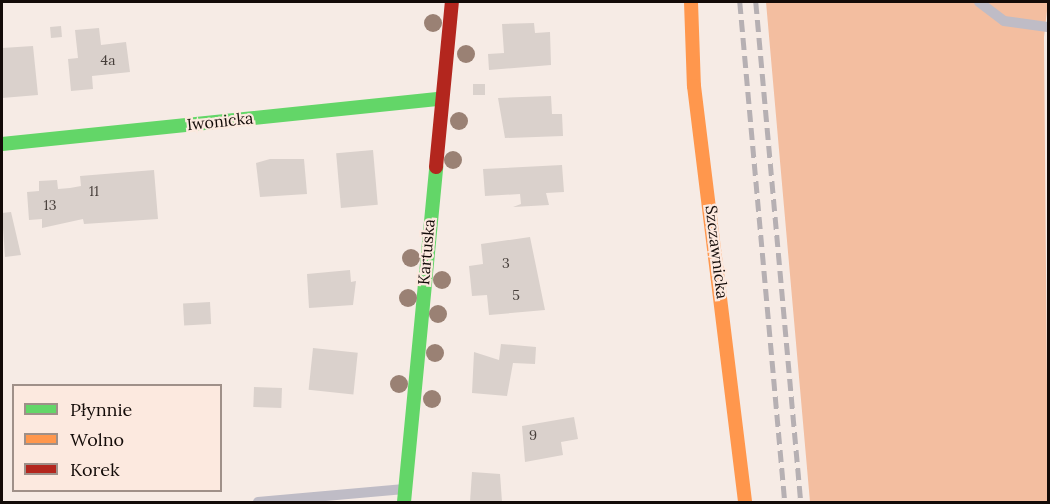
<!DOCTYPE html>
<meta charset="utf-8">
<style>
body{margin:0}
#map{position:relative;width:1050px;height:504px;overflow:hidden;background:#f6ebe5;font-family:Lora,serif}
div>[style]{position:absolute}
.forest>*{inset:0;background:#f3bea0}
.building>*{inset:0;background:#dad1cc;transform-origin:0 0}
.lane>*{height:10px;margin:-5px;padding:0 5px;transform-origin:5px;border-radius:5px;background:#bfbcc6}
.fast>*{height:14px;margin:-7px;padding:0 7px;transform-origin:7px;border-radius:7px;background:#63d668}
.slow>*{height:14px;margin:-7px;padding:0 7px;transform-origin:7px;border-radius:7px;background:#ff974d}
.jam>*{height:14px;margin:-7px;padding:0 7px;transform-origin:7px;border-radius:7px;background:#b3261e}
.rail>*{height:4.5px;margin-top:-2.25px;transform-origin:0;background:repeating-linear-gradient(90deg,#b6b0b3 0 12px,transparent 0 18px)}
.trees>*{width:18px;height:18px;margin:-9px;border-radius:50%;background:#9a8174}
span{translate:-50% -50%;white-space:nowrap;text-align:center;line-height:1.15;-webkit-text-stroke:4.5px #fce9df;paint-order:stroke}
.number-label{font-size:14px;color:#463e3a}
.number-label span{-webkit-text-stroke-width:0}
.street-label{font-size:16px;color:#130b08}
.frame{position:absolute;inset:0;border:3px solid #130b08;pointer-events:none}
.legend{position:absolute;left:12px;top:384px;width:210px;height:108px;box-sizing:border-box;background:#fce9df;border:2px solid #9f9089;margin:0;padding:8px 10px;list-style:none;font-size:18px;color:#130b08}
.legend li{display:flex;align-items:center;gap:12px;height:30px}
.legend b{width:30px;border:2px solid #9f9089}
</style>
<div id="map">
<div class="forest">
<i style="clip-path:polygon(766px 2px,1048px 2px,1044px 37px,1048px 502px,810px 502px)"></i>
</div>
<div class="building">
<i style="clip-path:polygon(534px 23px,535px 33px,550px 32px,551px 65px,489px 70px,488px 54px,504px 53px,502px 24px)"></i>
<i style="left:61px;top:26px;width:11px;height:11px;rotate:85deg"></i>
<i style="clip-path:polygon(99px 28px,101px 45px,126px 42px,130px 72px,92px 76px,93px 89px,71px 91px,68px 59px,78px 58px,75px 30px)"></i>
<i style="clip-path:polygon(33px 46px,38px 95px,2px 98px,2px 48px)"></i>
<i style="left:485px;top:84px;width:11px;height:12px;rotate:90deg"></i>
<i style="clip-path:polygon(551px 96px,552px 114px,562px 114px,563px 136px,505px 138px,498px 98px)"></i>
<i style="left:373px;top:150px;width:55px;height:37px;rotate:85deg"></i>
<i style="clip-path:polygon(270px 159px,304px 159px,307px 194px,260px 197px,256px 163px)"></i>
<i style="clip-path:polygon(562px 165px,564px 192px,546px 193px,549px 205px,513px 207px,521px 204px,520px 194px,485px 196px,483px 169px)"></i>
<i style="clip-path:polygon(154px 170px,158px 219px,84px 224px,83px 219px,42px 228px,42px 219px,29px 220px,27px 192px,39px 191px,39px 181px,57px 180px,58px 189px,70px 188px,81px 186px,80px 176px)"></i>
<i style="clip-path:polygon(11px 212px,21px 255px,5px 257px,2px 213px)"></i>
<i style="clip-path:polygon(530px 237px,545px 310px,489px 315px,487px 295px,472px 296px,469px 266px,483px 264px,481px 244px)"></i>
<i style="clip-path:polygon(350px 270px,351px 282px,356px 281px,353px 305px,309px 308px,307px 274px)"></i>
<i style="left:210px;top:302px;width:22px;height:27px;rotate:87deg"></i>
<i style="clip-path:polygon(501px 344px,536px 347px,535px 364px,513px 363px,507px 396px,472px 393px,474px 352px,499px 360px)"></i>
<i style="left:313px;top:348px;width:45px;height:42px;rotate:6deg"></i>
<i style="left:254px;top:387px;width:28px;height:20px;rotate:2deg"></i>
<i style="clip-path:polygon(574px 417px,578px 439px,561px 442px,563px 455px,525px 462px,522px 426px)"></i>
<i style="clip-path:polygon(472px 472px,500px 474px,502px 502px,470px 502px)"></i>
</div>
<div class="lane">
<i style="left:979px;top:2px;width:31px;rotate:37deg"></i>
<i style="left:1004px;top:21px;width:44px;rotate:7.8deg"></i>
<i style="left:258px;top:502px;width:147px;rotate:-5.1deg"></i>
</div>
<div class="fast">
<i style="left:2px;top:144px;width:440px;rotate:-5.9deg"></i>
<i style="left:404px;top:502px;width:337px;rotate:-84.5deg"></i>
</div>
<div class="slow">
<i style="left:691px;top:2px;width:84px;rotate:88deg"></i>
<i style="left:694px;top:86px;width:419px;rotate:83deg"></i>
</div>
<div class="jam">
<i style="left:436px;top:167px;width:166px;rotate:-84.5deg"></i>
</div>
<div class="rail">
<i style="left:740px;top:2px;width:502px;rotate:84.86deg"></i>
<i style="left:756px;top:2px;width:502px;rotate:84.86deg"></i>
</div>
<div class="trees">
<i style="left:433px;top:23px"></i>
<i style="left:466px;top:54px"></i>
<i style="left:459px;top:121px"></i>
<i style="left:453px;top:160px"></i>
<i style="left:411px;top:258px"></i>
<i style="left:442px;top:280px"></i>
<i style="left:408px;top:298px"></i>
<i style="left:438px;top:314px"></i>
<i style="left:435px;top:353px"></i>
<i style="left:399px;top:384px"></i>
<i style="left:432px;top:399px"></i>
</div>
<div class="number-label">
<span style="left:108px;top:60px">4a</span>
<span style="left:94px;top:191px">11</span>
<span style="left:50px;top:205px">13</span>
<span style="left:506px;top:263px">3</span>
<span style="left:516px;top:295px">5</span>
<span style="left:533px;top:435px">9</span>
</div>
<div class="street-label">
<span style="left:220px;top:121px;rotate:-6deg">Iwonicka</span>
<span style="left:426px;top:252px;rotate:-85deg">Kartuska</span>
<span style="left:717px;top:252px;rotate:83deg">Szczawnicka</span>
</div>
<div class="frame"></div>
<ul class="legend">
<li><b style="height:8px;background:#63d668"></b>Płynnie</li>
<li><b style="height:8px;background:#ff974d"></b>Wolno</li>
<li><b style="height:8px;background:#b3261e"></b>Korek</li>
</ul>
</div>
